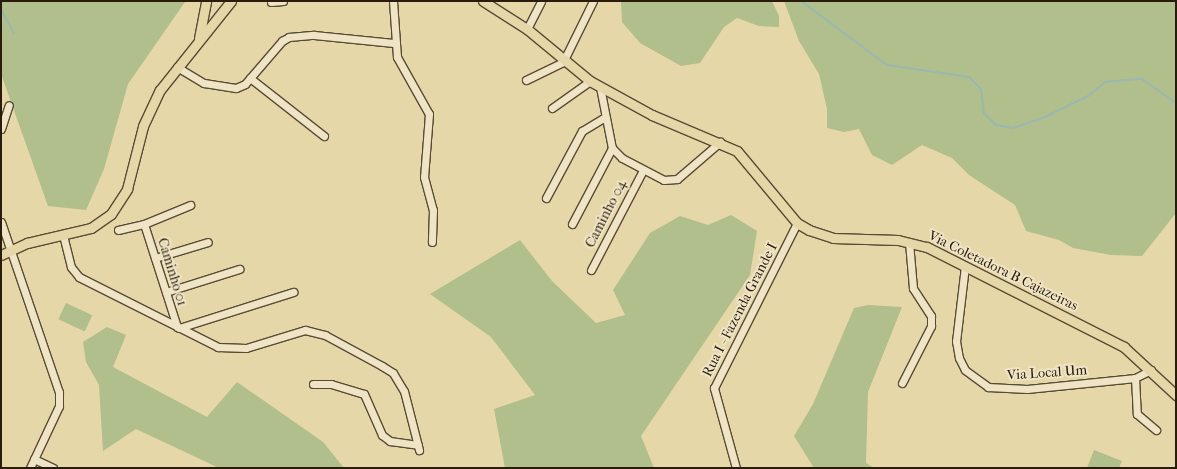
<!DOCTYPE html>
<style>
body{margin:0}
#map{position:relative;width:1177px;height:469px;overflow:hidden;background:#e6d7a8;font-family:"IM FELL French Canon",serif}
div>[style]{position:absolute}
.green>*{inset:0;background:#b0bf8b;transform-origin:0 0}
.stream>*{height:2px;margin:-1px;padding:0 1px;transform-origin:1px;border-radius:1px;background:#99b8b1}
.roads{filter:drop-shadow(1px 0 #594b33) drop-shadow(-1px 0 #594b33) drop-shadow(0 1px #594b33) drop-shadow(0 -1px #594b33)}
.minor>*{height:7px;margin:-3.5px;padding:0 3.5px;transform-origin:3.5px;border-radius:3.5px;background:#efe5c6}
.major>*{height:9px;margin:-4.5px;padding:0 4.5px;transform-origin:4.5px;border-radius:4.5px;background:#e6d7a8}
span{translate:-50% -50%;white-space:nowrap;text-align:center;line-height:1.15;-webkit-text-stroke:4px #efe5c6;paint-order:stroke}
.street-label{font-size:14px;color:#2a1c0c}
.frame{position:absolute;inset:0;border:2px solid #2a1c0c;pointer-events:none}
</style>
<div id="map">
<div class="green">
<i style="clip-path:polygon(1px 1px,185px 2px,128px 84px,104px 169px,86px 210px,48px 206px,1px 74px)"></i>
<i style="clip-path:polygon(621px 1px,772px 1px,779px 16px,779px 27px,759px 26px,737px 18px,724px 27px,700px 63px,681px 66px,640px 43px,622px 22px)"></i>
<i style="clip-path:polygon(784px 1px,1176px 1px,1176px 213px,1142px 256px,1111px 255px,1073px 248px,1059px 240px,1026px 231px,1015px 205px,969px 175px,952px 158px,922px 145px,892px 165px,872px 155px,859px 129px,844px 132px,827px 128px,827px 109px,819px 74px,799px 41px)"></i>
<i style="clip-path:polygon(731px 215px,757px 231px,750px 275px,641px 436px,654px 468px,505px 468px,494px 409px,535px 395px,491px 337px,430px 294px,520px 240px,552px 281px,596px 323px,625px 315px,613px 290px,650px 233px,680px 216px,708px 225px)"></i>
<i style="left:66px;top:303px;width:29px;height:18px;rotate:25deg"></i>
<i style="clip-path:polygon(868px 305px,902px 307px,868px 392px,866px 463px,874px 468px,814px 468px,794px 436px,813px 404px,854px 308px)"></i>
<i style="clip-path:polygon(107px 327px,126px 335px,113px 367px,207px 417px,237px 382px,323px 442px,344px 468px,219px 468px,136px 429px,103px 451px,99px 385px,86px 362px,83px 342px)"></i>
<i style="clip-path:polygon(1094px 450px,1122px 461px,1119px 468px,1087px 468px)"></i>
</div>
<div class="stream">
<i style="left:801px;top:1px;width:107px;rotate:36.7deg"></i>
<i style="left:887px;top:65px;width:83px;rotate:8.3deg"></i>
<i style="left:969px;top:77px;width:17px;rotate:45deg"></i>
<i style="left:981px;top:89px;width:24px;rotate:83deg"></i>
<i style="left:984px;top:113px;width:17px;rotate:45deg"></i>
<i style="left:996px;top:125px;width:17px;rotate:10deg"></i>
<i style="left:1013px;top:128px;width:36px;rotate:-19deg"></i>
<i style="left:1047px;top:116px;width:46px;rotate:-26deg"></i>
<i style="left:1088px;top:96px;width:22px;rotate:-39deg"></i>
<i style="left:1105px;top:82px;width:37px;rotate:-5deg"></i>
<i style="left:1142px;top:79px;width:42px;rotate:35.2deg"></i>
<i style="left:1px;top:9px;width:27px;rotate:62deg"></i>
</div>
<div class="roads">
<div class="minor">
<i style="left:393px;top:1px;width:56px;rotate:85.9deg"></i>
<i style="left:397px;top:57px;width:65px;rotate:60.7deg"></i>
<i style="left:429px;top:114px;width:63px;rotate:94.5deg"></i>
<i style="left:424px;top:177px;width:34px;rotate:75deg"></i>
<i style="left:433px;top:210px;width:32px;rotate:92deg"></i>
<i style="left:271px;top:2px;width:12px;rotate:-5deg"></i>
<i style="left:527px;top:29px;width:31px;rotate:-63deg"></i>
<i style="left:177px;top:67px;width:31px;rotate:31deg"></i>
<i style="left:204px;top:83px;width:32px;rotate:9deg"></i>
<i style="left:236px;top:88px;width:10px;rotate:-24deg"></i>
<i style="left:245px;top:84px;width:57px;rotate:-49.3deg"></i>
<i style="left:282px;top:41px;width:8px;rotate:-30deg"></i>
<i style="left:289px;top:37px;width:25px;rotate:-5deg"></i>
<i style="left:314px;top:35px;width:80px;rotate:5.7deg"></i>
<i style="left:250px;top:78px;width:94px;rotate:38.1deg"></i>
<i style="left:526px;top:80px;width:41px;rotate:-25.9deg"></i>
<i style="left:563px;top:62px;width:68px;rotate:-63.8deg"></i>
<i style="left:600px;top:87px;width:62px;rotate:78.9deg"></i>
<i style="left:612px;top:148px;width:14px;rotate:45deg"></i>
<i style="left:622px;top:158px;width:47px;rotate:27.6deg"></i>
<i style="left:664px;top:180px;width:13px;rotate:-4deg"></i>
<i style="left:677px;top:179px;width:57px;rotate:-40.7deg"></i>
<i style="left:552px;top:108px;width:47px;rotate:-35.4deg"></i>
<i style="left:1px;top:129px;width:25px;rotate:-72deg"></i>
<i style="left:546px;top:198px;width:76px;rotate:-61.8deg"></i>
<i style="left:582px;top:131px;width:27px;rotate:-31deg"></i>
<i style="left:1px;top:222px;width:180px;rotate:71.2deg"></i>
<i style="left:59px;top:392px;width:14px;rotate:90deg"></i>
<i style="left:59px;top:406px;width:68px;rotate:115.1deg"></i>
<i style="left:144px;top:224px;width:108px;rotate:72.2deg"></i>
<i style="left:572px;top:224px;width:86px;rotate:-62.2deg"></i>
<i style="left:118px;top:230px;width:27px;rotate:-13deg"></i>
<i style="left:144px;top:224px;width:50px;rotate:-22.4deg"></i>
<i style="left:63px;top:235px;width:33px;rotate:76deg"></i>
<i style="left:71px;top:267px;width:13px;rotate:51deg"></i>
<i style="left:79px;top:277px;width:156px;rotate:26.7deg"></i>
<i style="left:218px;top:347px;width:28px;rotate:2deg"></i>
<i style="left:246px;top:348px;width:62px;rotate:-17deg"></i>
<i style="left:305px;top:330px;width:21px;rotate:14deg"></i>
<i style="left:325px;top:335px;width:65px;rotate:28.5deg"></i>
<i style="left:382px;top:366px;width:13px;rotate:32deg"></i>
<i style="left:393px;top:373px;width:21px;rotate:59deg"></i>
<i style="left:404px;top:391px;width:61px;rotate:75.7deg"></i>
<i style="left:155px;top:258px;width:55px;rotate:-16.8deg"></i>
<i style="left:965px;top:266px;width:76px;rotate:96.8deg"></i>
<i style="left:956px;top:341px;width:17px;rotate:80deg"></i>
<i style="left:959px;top:358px;width:13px;rotate:63deg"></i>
<i style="left:965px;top:370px;width:29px;rotate:36deg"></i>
<i style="left:988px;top:387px;width:39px;rotate:3deg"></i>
<i style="left:1027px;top:389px;width:109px;rotate:-5.8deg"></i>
<i style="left:1135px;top:378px;width:18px;rotate:-27deg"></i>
<i style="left:591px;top:270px;width:113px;rotate:-62.5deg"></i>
<i style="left:166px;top:292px;width:77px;rotate:-17.5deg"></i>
<i style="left:179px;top:328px;width:120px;rotate:-17.5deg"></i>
<i style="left:1135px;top:378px;width:36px;rotate:87deg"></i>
<i style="left:1137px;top:414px;width:25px;rotate:40deg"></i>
<i style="left:902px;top:383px;width:64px;rotate:-63deg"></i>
<i style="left:931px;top:326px;width:10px;rotate:-90deg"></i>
<i style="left:931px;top:316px;width:33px;rotate:-123deg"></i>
<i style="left:913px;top:288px;width:46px;rotate:-95deg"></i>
<i style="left:313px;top:384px;width:18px"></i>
<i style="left:331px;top:384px;width:34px;rotate:17deg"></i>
<i style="left:364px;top:394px;width:45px;rotate:66.3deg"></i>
<i style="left:382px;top:435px;width:10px;rotate:37deg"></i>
<i style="left:390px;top:441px;width:28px;rotate:8deg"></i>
<i style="left:34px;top:459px;width:21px;rotate:25deg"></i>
<i style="left:736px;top:468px;width:83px;rotate:-105.4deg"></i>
<i style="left:714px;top:388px;width:185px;rotate:-63.3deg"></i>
</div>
<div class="major">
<i style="left:483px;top:1px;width:52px;rotate:32.5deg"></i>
<i style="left:527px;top:29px;width:82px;rotate:39.5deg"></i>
<i style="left:590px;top:81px;width:71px;rotate:28.7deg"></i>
<i style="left:652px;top:115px;width:92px;rotate:23deg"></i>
<i style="left:737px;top:151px;width:94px;rotate:50.2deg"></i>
<i style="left:797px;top:223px;width:14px;rotate:30deg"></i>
<i style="left:809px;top:230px;width:25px;rotate:18deg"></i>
<i style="left:833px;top:238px;width:65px;rotate:1.8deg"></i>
<i style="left:898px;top:240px;width:30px;rotate:14deg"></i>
<i style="left:927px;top:247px;width:221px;rotate:26.9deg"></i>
<i style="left:1124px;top:347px;width:71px;rotate:42.7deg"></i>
<i style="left:199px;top:38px;width:38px;rotate:-79deg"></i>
<i style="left:1px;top:255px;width:29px;rotate:-25deg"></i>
<i style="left:27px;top:243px;width:66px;rotate:-13.2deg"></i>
<i style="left:91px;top:228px;width:24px;rotate:-35deg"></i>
<i style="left:111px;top:214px;width:30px;rotate:-57deg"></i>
<i style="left:127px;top:189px;width:65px;rotate:-75.7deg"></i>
<i style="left:143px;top:126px;width:40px;rotate:-65deg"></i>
<i style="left:160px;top:90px;width:114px;rotate:-51.4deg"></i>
</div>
</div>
<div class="street-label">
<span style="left:606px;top:214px;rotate:-63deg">Caminho 04</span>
<span style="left:1003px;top:271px;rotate:26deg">Via Coletadora B Cajazeiras</span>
<span style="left:172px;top:272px;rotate:73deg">Caminho 01</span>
<span style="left:740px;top:310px;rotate:-63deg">Rua I - Fazenda Grande I</span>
<span style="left:1047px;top:373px;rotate:-4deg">Via Local Um</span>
</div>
<div class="frame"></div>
</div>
